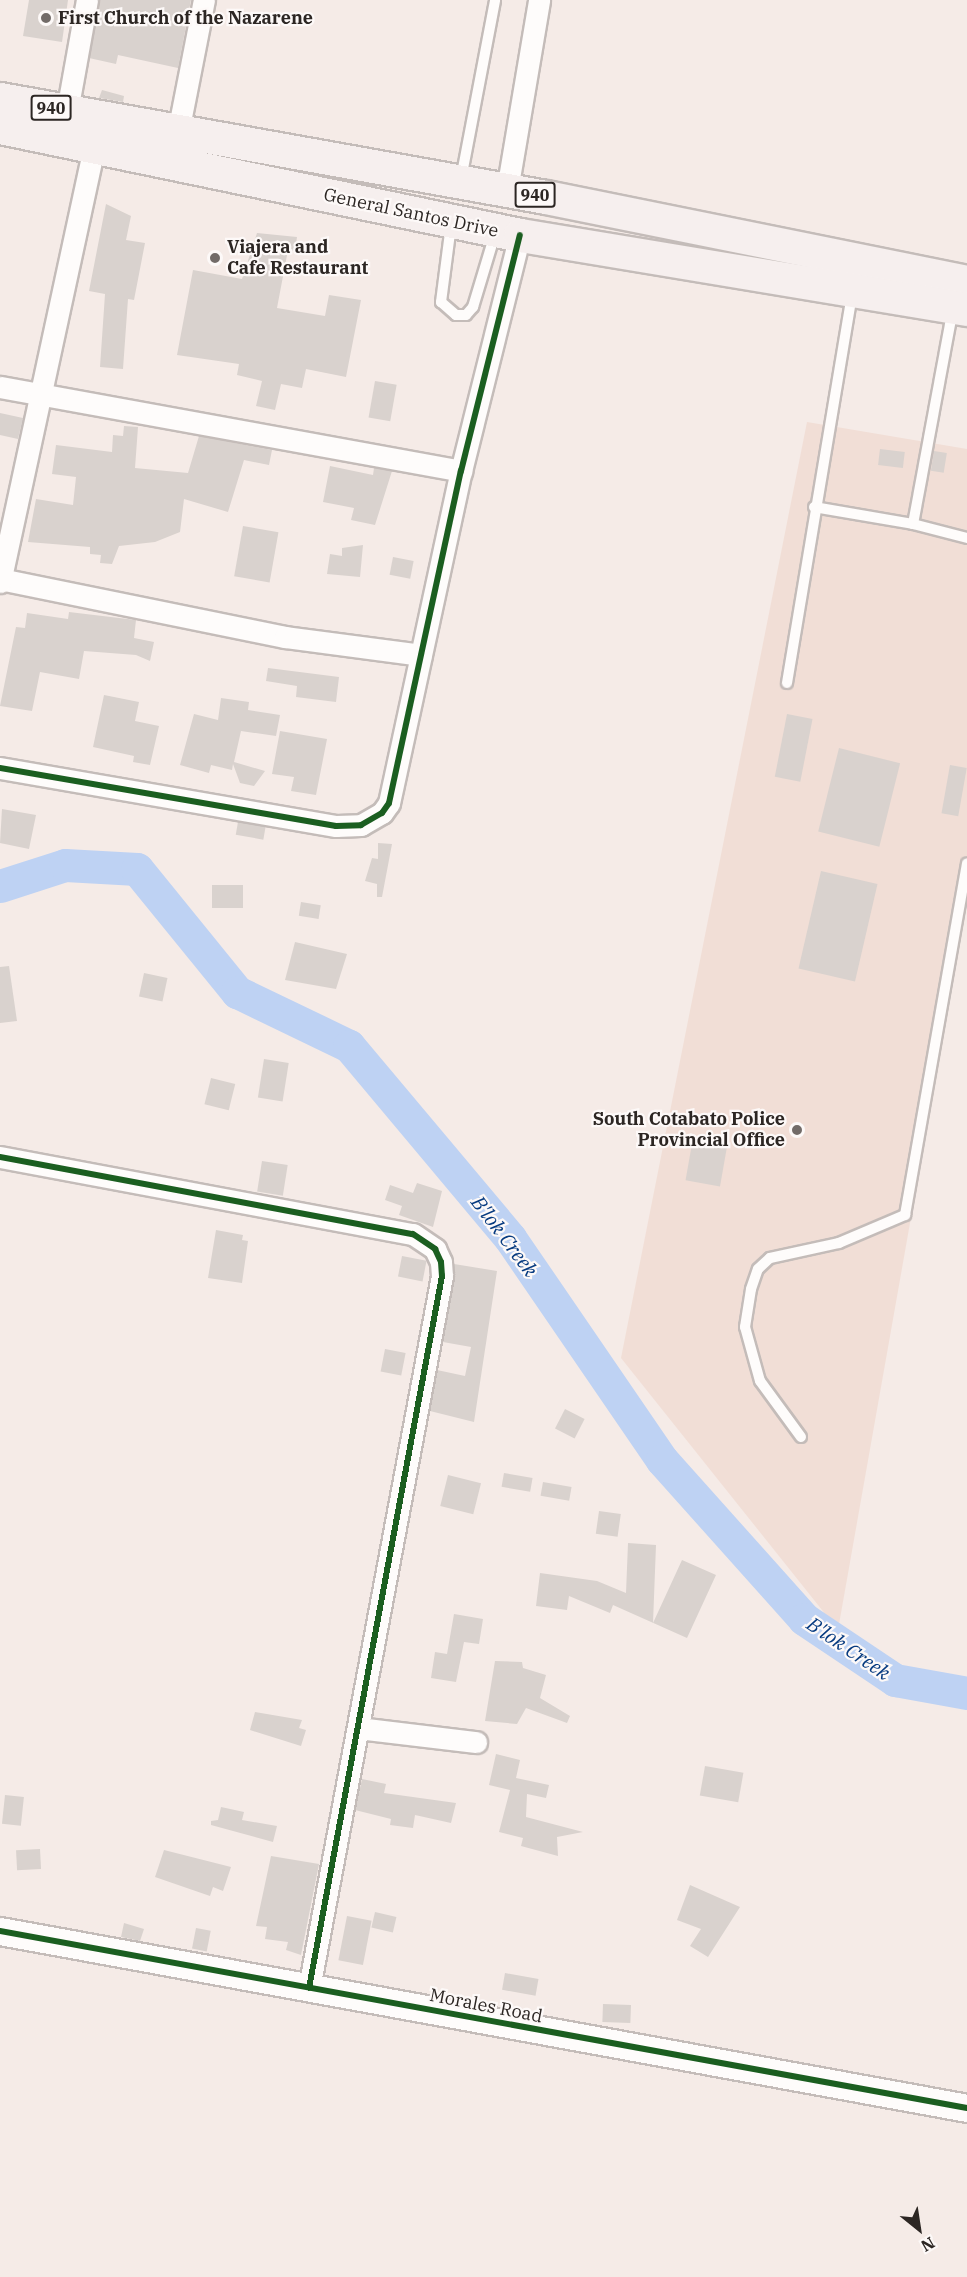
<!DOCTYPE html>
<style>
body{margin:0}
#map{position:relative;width:967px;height:2277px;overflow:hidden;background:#f5ebe7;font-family:"IBM Plex Serif",serif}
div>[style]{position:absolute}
.built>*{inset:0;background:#f1ded6}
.river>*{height:33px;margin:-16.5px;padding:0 16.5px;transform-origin:16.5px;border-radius:16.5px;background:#bed2f3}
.building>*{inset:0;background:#d9d2ce;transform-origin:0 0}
.roads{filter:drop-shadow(2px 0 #c4bcb9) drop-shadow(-2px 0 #c4bcb9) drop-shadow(0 2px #c4bcb9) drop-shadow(0 -2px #c4bcb9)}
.service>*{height:10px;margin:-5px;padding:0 5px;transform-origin:5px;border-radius:5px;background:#fefcfb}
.minor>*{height:21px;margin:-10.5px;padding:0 10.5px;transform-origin:10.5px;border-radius:10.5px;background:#fefcfb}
.tertiary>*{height:27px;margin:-13.5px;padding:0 13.5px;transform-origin:13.5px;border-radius:13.5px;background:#fefcfb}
.trunk>*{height:33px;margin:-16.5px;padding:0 16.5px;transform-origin:16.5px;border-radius:16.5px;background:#f6efee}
.cycleway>*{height:6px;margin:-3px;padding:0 3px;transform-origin:3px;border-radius:3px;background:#1b5e20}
.dots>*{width:16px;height:16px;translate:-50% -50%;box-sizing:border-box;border:3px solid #fdf9f8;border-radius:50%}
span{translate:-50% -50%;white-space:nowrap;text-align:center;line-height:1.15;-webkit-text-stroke:4.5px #fdf9f8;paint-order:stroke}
.shield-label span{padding:2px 4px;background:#fdf9f8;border:2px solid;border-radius:4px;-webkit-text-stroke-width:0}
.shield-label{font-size:16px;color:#2c2623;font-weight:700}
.poi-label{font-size:18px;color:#2c2623;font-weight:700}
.left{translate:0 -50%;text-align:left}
.right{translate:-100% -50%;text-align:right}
.street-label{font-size:18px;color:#2c2623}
.water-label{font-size:20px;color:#073b80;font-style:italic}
.north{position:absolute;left:889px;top:2199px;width:60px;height:60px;-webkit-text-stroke:4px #fdf9f8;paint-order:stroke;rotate:150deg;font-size:16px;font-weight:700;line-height:24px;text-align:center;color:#2c2623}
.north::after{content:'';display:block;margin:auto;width:21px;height:27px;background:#2c2623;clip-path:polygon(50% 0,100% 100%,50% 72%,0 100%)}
</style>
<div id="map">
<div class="built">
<i style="clip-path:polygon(807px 422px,967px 449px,967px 901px,838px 1630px,621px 1358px)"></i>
</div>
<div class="river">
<i style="left:0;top:886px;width:68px;rotate:-17.9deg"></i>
<i style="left:65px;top:865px;width:72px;rotate:3.2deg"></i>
<i style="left:137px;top:869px;width:159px;rotate:50.9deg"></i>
<i style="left:237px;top:992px;width:124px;rotate:25.7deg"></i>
<i style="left:349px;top:1046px;width:251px;rotate:50deg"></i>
<i style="left:510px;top:1238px;width:269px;rotate:55.6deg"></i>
<i style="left:662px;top:1460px;width:213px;rotate:48.2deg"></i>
<i style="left:804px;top:1619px;width:110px;rotate:33.8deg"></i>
<i style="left:895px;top:1680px;width:73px;rotate:10.2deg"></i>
</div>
<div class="building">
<i style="clip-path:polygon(29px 0,68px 0,62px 42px,23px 36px)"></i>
<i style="clip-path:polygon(99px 0,191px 0,178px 68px,118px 55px,116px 64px,89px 58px)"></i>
<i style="clip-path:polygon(102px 90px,124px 96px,123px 102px,99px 98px)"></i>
<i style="clip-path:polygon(106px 204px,131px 216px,126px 240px,145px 243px,134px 300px,128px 299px,123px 369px,100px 367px,105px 294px,89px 291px)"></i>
<i style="clip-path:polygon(257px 233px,297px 237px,295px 251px,288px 250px,277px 308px,325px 316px,329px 295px,361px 300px,346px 377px,306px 369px,302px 388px,281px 384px,275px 410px,256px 406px,262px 381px,237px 375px,239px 364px,177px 355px,193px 270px,242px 279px)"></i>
<i style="left:375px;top:381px;width:22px;height:37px;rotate:10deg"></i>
<i style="clip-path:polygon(0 413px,23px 418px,18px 439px,0 435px)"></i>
<i style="clip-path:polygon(124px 426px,138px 427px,135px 468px,188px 473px,199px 436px,272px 450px,269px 465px,244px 460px,228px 512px,184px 499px,180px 532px,155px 542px,119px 546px,112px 564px,100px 563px,101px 555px,90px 554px,90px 547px,28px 542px,36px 499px,73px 505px,76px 477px,52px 474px,56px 445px,112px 452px,113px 435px,123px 436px)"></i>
<i style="left:880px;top:449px;width:25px;height:16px;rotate:7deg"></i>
<i style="left:934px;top:451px;width:13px;height:20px;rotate:9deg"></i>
<i style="clip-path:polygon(330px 466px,373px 475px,374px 468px,392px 471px,375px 525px,351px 520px,354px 508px,323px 502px)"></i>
<i style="left:243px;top:526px;width:36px;height:51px;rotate:10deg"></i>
<i style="clip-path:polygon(363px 545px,360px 577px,327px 574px,330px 554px,342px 556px,342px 548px)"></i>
<i style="left:393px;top:557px;width:21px;height:18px;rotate:11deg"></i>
<i style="clip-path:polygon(69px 612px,136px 620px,134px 638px,154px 642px,150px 661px,136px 655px,84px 651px,79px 679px,40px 672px,32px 711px,0 706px,16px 627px,25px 628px,27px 613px,68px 619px)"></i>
<i style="clip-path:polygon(268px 668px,339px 677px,336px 702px,296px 697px,297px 686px,266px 681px)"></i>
<i style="clip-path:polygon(104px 695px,139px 702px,135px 721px,159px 726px,150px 765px,133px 762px,134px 756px,93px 747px)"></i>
<i style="clip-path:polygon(221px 698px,249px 702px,248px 710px,280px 715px,276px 736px,241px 731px,234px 762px,265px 771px,254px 786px,240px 783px,233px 764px,232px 770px,211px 765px,209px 773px,180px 765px,194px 714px,218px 720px)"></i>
<i style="left:787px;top:714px;width:26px;height:64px;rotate:11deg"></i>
<i style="clip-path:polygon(280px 731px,327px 739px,316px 795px,291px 791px,294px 777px,272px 774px)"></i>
<i style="left:839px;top:748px;width:63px;height:86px;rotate:14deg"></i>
<i style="left:950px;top:765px;width:17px;height:49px;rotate:10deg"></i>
<i style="clip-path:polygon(2px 809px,36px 815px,29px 849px,0 843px)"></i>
<i style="left:238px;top:822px;width:28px;height:13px;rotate:10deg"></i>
<i style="clip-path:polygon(378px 843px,392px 844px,382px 897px,377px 897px,377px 884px,365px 881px,372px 858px,378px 859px)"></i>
<i style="left:821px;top:871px;width:58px;height:100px;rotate:13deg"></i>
<i style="left:212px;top:885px;width:31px;height:23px"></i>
<i style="left:301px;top:902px;width:20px;height:14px;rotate:9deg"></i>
<i style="clip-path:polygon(295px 942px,347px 954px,336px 989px,285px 980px)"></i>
<i style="clip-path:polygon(9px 966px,17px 1021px,0 1023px,0 967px)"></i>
<i style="left:144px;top:973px;width:24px;height:24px;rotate:12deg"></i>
<i style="left:264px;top:1059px;width:25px;height:39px;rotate:9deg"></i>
<i style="left:211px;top:1078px;width:25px;height:27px;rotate:14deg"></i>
<i style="left:693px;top:1138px;width:35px;height:43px;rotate:10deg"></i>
<i style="left:262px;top:1161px;width:26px;height:31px;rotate:9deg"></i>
<i style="clip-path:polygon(417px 1183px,442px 1191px,433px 1227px,399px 1215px,402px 1206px,385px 1200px,390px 1185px,413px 1193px)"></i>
<i style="clip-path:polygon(216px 1230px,243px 1235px,242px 1240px,248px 1241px,242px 1283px,208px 1278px)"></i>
<i style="left:402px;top:1256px;width:25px;height:21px;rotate:11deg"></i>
<i style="clip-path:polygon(454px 1264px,497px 1271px,474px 1422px,430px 1411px,437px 1370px,465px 1376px,471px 1347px,443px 1342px)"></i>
<i style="left:385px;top:1349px;width:21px;height:23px;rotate:11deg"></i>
<i style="left:565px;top:1409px;width:22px;height:22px;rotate:27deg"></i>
<i style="left:504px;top:1473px;width:29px;height:14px;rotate:10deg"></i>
<i style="left:448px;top:1475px;width:34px;height:32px;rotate:14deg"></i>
<i style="left:543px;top:1482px;width:29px;height:14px;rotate:10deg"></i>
<i style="left:599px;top:1511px;width:22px;height:23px;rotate:8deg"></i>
<i style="clip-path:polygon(628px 1543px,656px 1545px,653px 1623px,682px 1560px,716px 1575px,687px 1638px,613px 1605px,610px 1613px,569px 1596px,567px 1610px,536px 1606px,540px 1573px,597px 1581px,626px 1593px)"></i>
<i style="clip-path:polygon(454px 1614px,483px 1619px,479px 1644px,464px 1642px,456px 1682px,431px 1678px,435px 1652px,447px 1654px)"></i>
<i style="clip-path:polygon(495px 1661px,522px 1662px,523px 1668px,546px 1675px,540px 1698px,570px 1716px,567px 1723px,526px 1708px,517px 1724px,485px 1721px)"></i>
<i style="clip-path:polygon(255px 1712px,302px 1720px,299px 1728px,306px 1730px,301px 1746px,250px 1730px)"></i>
<i style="clip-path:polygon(496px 1754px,520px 1760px,516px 1778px,549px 1785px,546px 1798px,527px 1794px,526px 1817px,583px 1832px,557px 1837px,558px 1856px,521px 1846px,523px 1838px,499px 1832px,510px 1790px,489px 1785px)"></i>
<i style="left:705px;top:1766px;width:39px;height:30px;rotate:10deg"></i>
<i style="clip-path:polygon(362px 1779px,386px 1784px,384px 1793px,456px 1803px,451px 1823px,415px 1815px,413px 1828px,390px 1825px,391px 1819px,355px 1810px)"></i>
<i style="left:5px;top:1795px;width:19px;height:29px;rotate:6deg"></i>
<i style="clip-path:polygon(221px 1807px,244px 1812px,242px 1820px,277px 1826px,273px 1842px,211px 1825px,211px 1821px,218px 1820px)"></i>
<i style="left:40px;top:1849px;width:20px;height:24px;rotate:87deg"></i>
<i style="clip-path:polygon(164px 1850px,231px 1867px,223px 1891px,213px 1887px,210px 1896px,155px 1877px)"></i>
<i style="clip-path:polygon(271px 1856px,319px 1864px,301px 1955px,286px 1950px,288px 1942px,265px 1939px,267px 1927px,256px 1926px)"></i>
<i style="clip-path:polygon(690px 1885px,740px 1907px,708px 1957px,690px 1946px,701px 1929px,677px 1920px)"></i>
<i style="left:375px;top:1912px;width:22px;height:16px;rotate:13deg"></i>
<i style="left:347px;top:1916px;width:25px;height:45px;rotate:11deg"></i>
<i style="clip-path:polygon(124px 1923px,144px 1929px,140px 1941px,121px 1937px)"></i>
<i style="left:196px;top:1928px;width:15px;height:21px;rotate:11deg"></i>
<i style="left:505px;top:1973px;width:34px;height:17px;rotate:10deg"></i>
<i style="left:603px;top:2004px;width:28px;height:18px;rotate:2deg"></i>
</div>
<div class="roads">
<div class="service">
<i style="left:461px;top:179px;width:182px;rotate:-79.2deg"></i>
<i style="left:451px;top:225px;width:78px;rotate:97.4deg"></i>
<i style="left:441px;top:302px;width:20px;rotate:41deg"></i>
<i style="left:456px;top:315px;width:10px"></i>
<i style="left:466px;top:315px;width:11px;rotate:-49deg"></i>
<i style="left:473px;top:307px;width:76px;rotate:-73.2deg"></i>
<i style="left:814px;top:507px;width:100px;rotate:9.7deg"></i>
<i style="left:913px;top:524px;width:56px;rotate:14.5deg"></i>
<i style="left:913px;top:524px;width:219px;rotate:-79.5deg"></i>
<i style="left:787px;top:683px;width:394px;rotate:-80.5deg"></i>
<i style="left:801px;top:1437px;width:69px;rotate:-126.2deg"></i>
<i style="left:760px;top:1381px;width:56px;rotate:-105.5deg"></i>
<i style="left:745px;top:1327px;width:38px;rotate:-81deg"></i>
<i style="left:751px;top:1289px;width:21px;rotate:-71deg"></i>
<i style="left:758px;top:1269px;width:16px;rotate:-43deg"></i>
<i style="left:770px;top:1258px;width:71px;rotate:-12.3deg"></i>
<i style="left:839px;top:1243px;width:72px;rotate:-23deg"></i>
<i style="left:905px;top:1215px;width:357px;rotate:-80deg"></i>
</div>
<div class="minor">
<i style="left:67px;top:111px;width:113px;rotate:-79.8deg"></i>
<i style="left:178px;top:132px;width:135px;rotate:-78.9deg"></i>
<i style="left:507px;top:190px;width:193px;rotate:-80.4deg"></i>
<i style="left:0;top:387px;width:469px;rotate:10.3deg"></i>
<i style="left:0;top:579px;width:291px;rotate:11.5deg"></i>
<i style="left:285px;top:637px;width:137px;rotate:7.5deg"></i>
<i style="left:0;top:582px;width:457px;rotate:-77.8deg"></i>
<i style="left:0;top:768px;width:341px;rotate:9.8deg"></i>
<i style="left:336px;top:826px;width:25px;rotate:-2deg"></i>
<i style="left:361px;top:825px;width:24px;rotate:-30deg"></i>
<i style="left:382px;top:813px;width:12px;rotate:-55deg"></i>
<i style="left:389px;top:803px;width:340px;rotate:-77.8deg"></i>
<i style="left:461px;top:471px;width:243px;rotate:-76deg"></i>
<i style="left:0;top:1157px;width:420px;rotate:10.6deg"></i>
<i style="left:413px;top:1234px;width:27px;rotate:34deg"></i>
<i style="left:435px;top:1249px;width:14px;rotate:65deg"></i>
<i style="left:441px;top:1262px;width:14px;rotate:86deg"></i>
<i style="left:442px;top:1276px;width:724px;rotate:100.58deg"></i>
<i style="left:358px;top:1728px;width:119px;rotate:6.8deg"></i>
</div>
<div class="tertiary">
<i style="left:0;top:1931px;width:983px;rotate:10.37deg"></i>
</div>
<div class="trunk">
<i style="left:0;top:99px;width:555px;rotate:10.18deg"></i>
<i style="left:546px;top:197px;width:429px;rotate:11.4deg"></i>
<i style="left:0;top:127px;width:531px;rotate:11.73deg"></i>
<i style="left:520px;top:235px;width:453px;rotate:9.4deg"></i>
</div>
</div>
<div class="cycleway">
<i style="left:0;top:768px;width:341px;rotate:9.8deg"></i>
<i style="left:336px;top:826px;width:25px;rotate:-2deg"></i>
<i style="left:361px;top:825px;width:24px;rotate:-30deg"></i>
<i style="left:382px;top:813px;width:12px;rotate:-55deg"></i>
<i style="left:389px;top:803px;width:340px;rotate:-77.8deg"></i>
<i style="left:461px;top:471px;width:243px;rotate:-76deg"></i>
<i style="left:0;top:1157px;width:420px;rotate:10.6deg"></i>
<i style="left:413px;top:1234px;width:27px;rotate:34deg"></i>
<i style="left:435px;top:1249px;width:14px;rotate:65deg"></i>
<i style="left:441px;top:1262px;width:14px;rotate:86deg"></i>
<i style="left:442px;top:1276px;width:724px;rotate:100.58deg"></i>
<i style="left:0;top:1931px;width:983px;rotate:10.37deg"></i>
</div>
<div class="dots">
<i style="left:46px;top:18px;background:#726b68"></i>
<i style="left:215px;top:258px;background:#726b68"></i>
<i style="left:797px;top:1130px;background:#726b68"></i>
</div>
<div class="shield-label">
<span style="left:51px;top:108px">940</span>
<span style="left:535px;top:195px">940</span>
</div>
<div class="poi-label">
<span class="left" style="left:58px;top:18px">First Church of the Nazarene</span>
<span class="left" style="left:227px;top:258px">Viajera and<br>Cafe Restaurant</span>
<span class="right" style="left:785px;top:1130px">South Cotabato Police<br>Provincial Office</span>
</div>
<div class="street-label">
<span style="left:411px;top:213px;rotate:12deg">General Santos Drive</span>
<span style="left:486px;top:2006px;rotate:11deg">Morales Road</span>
</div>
<div class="water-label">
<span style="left:505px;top:1236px;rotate:53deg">B'lok Creek</span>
<span style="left:849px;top:1648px;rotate:34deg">B'lok Creek</span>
</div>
<div class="north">N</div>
</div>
